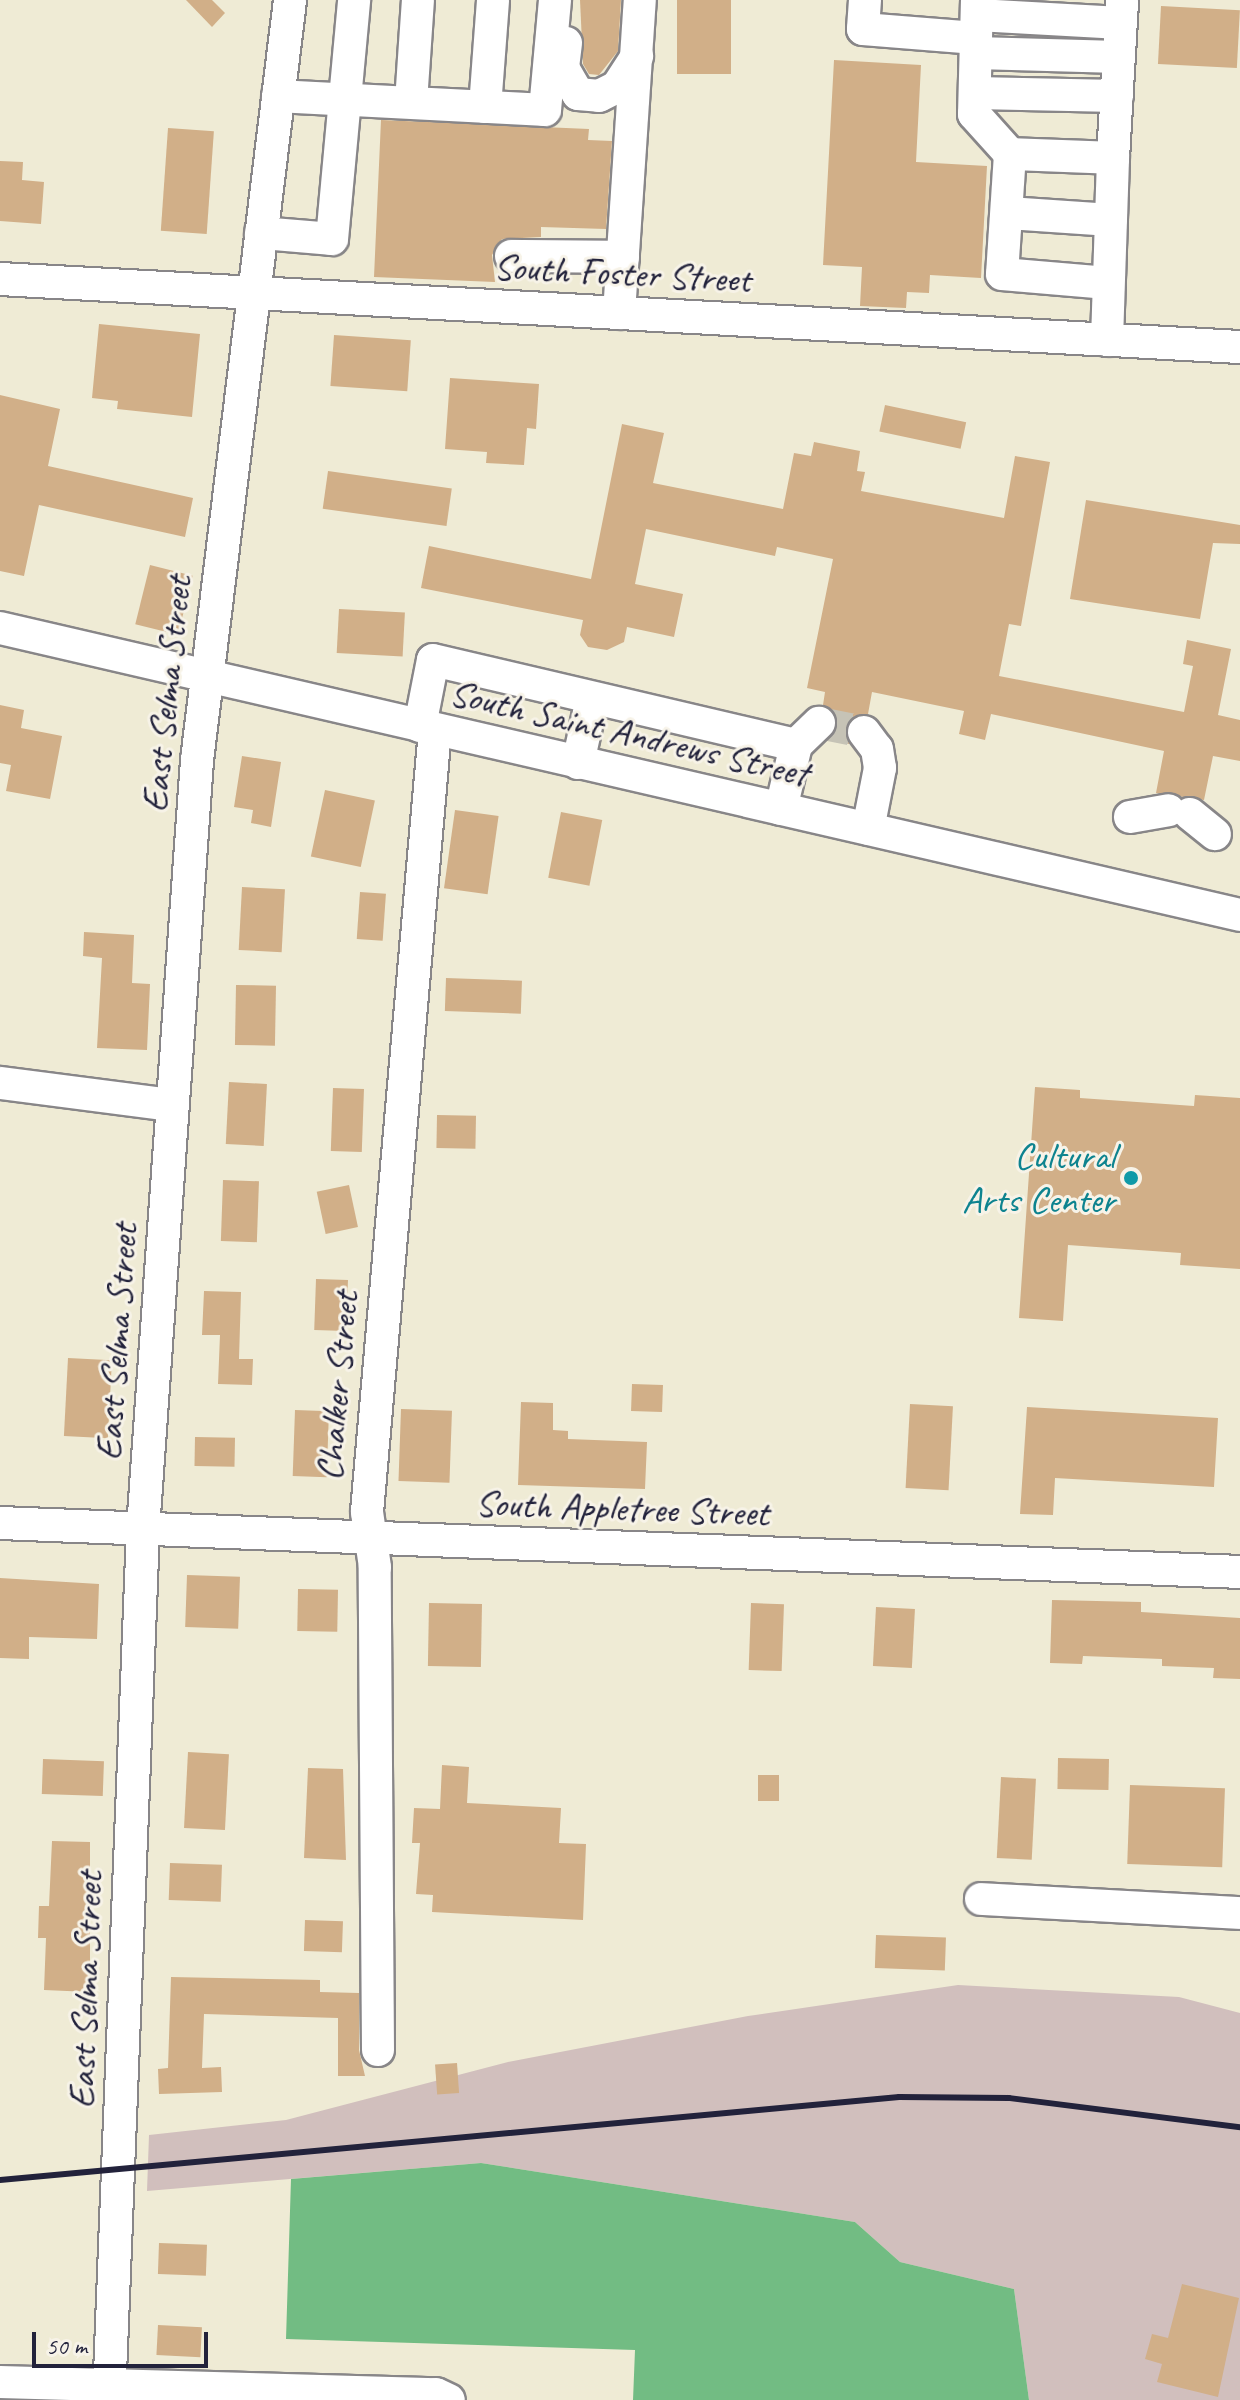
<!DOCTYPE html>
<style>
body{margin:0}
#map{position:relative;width:1240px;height:2400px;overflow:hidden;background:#efebd5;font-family:Caveat,sans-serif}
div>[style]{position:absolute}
.industrial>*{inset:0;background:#d1bfbd}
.forest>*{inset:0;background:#72bc83}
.building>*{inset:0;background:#d1af88;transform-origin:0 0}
.minor-tunnel>*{height:32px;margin-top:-16px;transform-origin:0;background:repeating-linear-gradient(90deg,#c6c3b6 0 32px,transparent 0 48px)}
.roads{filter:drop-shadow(2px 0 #888688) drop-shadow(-2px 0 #888688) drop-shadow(0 2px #888688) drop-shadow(0 -2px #888688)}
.minor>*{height:32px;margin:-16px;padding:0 16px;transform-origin:16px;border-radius:16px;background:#fff}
.rail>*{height:6px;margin:-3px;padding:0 3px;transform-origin:3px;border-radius:3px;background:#22223b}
.dots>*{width:22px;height:22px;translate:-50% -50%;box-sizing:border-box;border:4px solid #f7f3e8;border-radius:50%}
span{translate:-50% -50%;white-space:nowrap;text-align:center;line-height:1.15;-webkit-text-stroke:6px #f7f3e8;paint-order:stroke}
.street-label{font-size:38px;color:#22223b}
.culture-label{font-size:38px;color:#0d838f}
.right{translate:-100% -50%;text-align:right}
.scale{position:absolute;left:32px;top:2332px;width:176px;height:36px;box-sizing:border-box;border:4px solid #22223b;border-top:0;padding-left:10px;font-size:24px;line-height:28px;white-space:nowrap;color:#22223b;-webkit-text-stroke:6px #f7f3e8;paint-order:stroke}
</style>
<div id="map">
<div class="industrial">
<i style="clip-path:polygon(958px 1985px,1179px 1997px,1240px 2013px,1240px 2400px,1029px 2400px,1014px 2289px,900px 2262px,855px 2222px,481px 2163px,147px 2191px,149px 2135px,286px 2120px,508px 2062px,748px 2016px)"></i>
</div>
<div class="forest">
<i style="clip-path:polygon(481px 2163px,855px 2222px,900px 2262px,1014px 2289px,1029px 2400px,633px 2400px,635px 2350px,286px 2339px,291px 2179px)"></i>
</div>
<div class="building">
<i style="clip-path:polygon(186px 0,212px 0,225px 13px,212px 27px)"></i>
<i style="clip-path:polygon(580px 0,621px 0,618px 51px,599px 75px,589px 74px,583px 64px)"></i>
<i style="left:677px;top:0;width:54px;height:74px"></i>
<i style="left:1161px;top:6px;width:79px;height:58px;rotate:3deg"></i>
<i style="clip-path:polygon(834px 60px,921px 65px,916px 162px,987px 166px,981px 278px,930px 275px,929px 293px,907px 292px,906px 308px,860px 306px,862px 267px,823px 265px)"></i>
<i style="clip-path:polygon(381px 120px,589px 129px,588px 140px,612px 141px,606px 229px,541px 227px,541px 237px,502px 239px,492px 255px,495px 282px,374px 277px)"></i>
<i style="left:168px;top:128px;width:46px;height:103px;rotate:4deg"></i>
<i style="clip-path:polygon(0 161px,23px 162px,22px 180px,44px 182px,41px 224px,0 221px)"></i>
<i style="clip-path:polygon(99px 324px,200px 334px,192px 417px,117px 409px,118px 401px,92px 398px)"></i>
<i style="left:334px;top:335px;width:77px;height:51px;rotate:4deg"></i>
<i style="clip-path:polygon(450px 378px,539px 384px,536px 429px,527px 428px,524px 465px,486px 463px,487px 452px,445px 449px)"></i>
<i style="clip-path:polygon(0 395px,60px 409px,48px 466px,193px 498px,185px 537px,39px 505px,24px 576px,0 571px)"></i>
<i style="left:885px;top:405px;width:83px;height:27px;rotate:12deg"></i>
<i style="clip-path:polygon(622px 424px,664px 433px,653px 483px,783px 509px,794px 453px,811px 456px,814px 442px,860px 451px,857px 471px,865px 472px,861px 491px,1004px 518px,1015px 456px,1050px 462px,1021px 626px,1009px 624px,999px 676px,1184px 712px,1193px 666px,1183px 664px,1187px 640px,1231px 649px,1218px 715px,1240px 720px,1240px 761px,1213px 756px,1204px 800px,1156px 793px,1164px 751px,991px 714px,985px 740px,959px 734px,964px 711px,872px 692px,868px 714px,853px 717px,847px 724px,849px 744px,829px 740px,837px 718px,823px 705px,825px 692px,807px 688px,833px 559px,777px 547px,775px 556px,646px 529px,635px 584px,683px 594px,674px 637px,627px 627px,624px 642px,607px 650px,588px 647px,580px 635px,583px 620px,421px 588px,429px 546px,591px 579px)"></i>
<i style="left:328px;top:471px;width:125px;height:38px;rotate:8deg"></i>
<i style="clip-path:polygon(1086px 500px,1240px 525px,1240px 544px,1213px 543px,1200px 619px,1070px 599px)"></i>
<i style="left:150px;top:565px;width:44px;height:61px;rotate:14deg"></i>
<i style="left:339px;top:609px;width:66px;height:44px;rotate:3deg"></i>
<i style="clip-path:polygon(0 705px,24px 710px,21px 728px,62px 736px,50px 799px,6px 791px,11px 765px,0 763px)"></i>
<i style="clip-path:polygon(242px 756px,281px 762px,271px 827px,251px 823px,253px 810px,234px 807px)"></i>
<i style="left:325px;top:790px;width:51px;height:68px;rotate:12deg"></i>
<i style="left:455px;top:810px;width:44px;height:79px;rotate:8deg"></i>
<i style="left:561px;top:812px;width:42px;height:67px;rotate:11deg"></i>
<i style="left:242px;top:887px;width:43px;height:63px;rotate:3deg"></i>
<i style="left:360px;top:892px;width:26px;height:47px;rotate:4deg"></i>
<i style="clip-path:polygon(84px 932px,134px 935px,132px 983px,150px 984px,147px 1050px,97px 1048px,102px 958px,83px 956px)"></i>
<i style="left:446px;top:978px;width:76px;height:33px;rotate:2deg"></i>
<i style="left:236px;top:985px;width:40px;height:60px;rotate:1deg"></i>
<i style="left:229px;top:1082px;width:38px;height:62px;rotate:3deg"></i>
<i style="clip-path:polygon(1035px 1087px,1080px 1090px,1080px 1098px,1194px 1106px,1195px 1095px,1240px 1098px,1240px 1269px,1180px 1265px,1181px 1253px,1068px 1245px,1063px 1321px,1019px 1318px)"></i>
<i style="left:333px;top:1088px;width:31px;height:63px;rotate:2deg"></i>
<i style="left:437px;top:1115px;width:39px;height:33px;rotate:1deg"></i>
<i style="left:223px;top:1180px;width:36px;height:61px;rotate:2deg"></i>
<i style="left:349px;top:1185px;width:43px;height:33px;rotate:78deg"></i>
<i style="left:316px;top:1279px;width:32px;height:51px;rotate:2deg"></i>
<i style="clip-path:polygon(204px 1291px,241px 1292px,239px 1359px,253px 1359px,252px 1385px,218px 1384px,220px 1335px,202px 1335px)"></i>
<i style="left:68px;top:1358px;width:44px;height:78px;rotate:3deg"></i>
<i style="left:632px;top:1384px;width:31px;height:27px;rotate:2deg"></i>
<i style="clip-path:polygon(521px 1402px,553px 1403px,553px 1430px,568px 1431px,568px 1439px,647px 1442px,645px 1489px,518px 1485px)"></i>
<i style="left:910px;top:1404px;width:43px;height:84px;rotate:3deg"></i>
<i style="clip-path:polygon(1027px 1407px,1218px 1418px,1214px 1487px,1055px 1478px,1053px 1515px,1020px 1514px)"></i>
<i style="left:401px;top:1409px;width:51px;height:72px;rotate:2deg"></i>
<i style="left:295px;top:1410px;width:34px;height:66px;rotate:2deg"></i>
<i style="left:195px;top:1437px;width:40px;height:29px;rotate:1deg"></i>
<i style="left:187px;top:1575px;width:53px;height:52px;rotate:2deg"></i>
<i style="clip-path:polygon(0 1578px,99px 1584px,97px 1639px,29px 1637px,29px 1659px,0 1658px)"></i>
<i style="left:298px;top:1589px;width:40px;height:42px;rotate:1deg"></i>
<i style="clip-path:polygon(1052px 1600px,1141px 1602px,1141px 1612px,1240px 1618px,1240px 1679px,1213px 1678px,1214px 1668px,1162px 1666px,1162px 1659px,1083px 1656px,1082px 1664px,1050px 1663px)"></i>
<i style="left:429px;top:1603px;width:53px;height:63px;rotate:1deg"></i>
<i style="left:751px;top:1603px;width:33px;height:67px;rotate:2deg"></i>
<i style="left:876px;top:1607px;width:39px;height:59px;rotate:3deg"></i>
<i style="left:188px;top:1752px;width:41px;height:76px;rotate:3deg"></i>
<i style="left:1058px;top:1758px;width:51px;height:31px;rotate:1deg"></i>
<i style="left:43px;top:1759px;width:61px;height:35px;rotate:2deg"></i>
<i style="clip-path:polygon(442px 1765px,469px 1767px,467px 1803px,561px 1808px,559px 1843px,586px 1844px,583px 1920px,432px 1912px,433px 1895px,416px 1894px,420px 1843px,412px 1843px,414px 1808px,440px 1809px)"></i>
<i style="clip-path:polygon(308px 1768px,343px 1769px,346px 1860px,304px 1858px)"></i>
<i style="left:758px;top:1775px;width:21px;height:26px"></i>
<i style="left:1001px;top:1777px;width:35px;height:81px;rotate:3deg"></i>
<i style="left:1130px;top:1785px;width:95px;height:79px;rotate:2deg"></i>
<i style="clip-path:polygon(52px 1841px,90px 1842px,90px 1992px,44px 1990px,46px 1938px,38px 1938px,39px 1906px,49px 1906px)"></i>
<i style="left:170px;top:1863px;width:52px;height:37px;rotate:2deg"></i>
<i style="left:305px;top:1920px;width:38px;height:31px;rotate:2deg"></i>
<i style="left:876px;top:1935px;width:70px;height:33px;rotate:2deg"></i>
<i style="clip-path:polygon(171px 1977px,320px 1980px,320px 1992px,359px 1993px,359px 2050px,365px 2076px,338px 2076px,338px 2018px,204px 2014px,202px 2068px,221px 2067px,222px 2092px,159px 2094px,158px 2069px,168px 2068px)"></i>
<i style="left:457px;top:2063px;width:30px;height:22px;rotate:86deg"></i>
<i style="left:159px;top:2243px;width:48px;height:31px;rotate:2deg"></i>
<i style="clip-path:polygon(1182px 2284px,1239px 2298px,1218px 2397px,1157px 2382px,1162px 2364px,1145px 2359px,1152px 2334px,1168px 2338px)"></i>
<i style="left:158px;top:2325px;width:44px;height:30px;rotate:3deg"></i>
</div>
<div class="minor-tunnel">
<i style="left:819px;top:723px;width:46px;rotate:11.3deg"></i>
</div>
<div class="roads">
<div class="minor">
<i style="left:865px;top:0;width:29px;rotate:94deg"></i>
<i style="left:863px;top:29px;width:113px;rotate:4.6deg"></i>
<i style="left:977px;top:0;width:114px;rotate:91.5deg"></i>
<i style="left:974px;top:114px;width:54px;rotate:48deg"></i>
<i style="left:1010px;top:154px;width:103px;rotate:2.2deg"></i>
<i style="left:1113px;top:158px;width:158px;rotate:-86.7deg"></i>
<i style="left:977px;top:15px;width:144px;rotate:3.2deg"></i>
<i style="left:566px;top:43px;width:25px;rotate:97deg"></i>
<i style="left:563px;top:68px;width:30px;rotate:60deg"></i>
<i style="left:578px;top:94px;width:21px;rotate:5deg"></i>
<i style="left:599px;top:96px;width:20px;rotate:-27deg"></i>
<i style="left:617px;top:87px;width:37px;rotate:-57deg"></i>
<i style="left:976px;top:53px;width:143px;rotate:1.6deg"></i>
<i style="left:975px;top:93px;width:142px;rotate:1.2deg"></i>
<i style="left:278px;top:96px;width:267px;rotate:3deg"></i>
<i style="left:545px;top:110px;width:110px;rotate:-84.8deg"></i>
<i style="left:411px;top:102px;width:102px;rotate:-86.1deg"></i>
<i style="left:485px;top:107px;width:107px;rotate:-85.7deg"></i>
<i style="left:1010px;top:154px;width:120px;rotate:93.8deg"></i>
<i style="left:1002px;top:274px;width:106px;rotate:4.9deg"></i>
<i style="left:1008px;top:213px;width:103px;rotate:3.9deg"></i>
<i style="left:261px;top:233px;width:71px;rotate:4.8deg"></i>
<i style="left:332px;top:239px;width:240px;rotate:-84.7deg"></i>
<i style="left:511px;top:256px;width:112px;rotate:0.5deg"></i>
<i style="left:0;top:279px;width:1242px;rotate:3.14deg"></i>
<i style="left:619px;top:313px;width:314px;rotate:-86.2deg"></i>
<i style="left:1107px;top:340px;width:182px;rotate:-88.1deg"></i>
<i style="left:0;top:628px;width:1273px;rotate:13.03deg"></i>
<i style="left:420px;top:726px;width:67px;rotate:-78.9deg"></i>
<i style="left:433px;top:660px;width:373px;rotate:13.2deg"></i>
<i style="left:864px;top:732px;width:21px;rotate:53deg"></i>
<i style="left:877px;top:749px;width:19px;rotate:81deg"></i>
<i style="left:880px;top:768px;width:62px;rotate:101.1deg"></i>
<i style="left:578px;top:763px;width:66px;rotate:-77.7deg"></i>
<i style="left:781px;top:809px;width:66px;rotate:-76.8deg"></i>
<i style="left:796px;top:745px;width:32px;rotate:-44deg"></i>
<i style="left:1190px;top:814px;width:32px;rotate:39deg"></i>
<i style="left:1130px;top:817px;width:39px;rotate:-10deg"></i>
<i style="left:0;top:1083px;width:173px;rotate:7.3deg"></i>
<i style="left:0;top:1523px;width:1241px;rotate:2.26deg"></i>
<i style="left:981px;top:1899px;width:259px;rotate:3.1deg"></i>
<i style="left:378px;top:2050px;width:483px;rotate:-90.4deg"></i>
<i style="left:375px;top:1567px;width:56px;rotate:-98.3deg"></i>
<i style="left:367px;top:1512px;width:785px;rotate:-85.03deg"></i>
<i style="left:0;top:2382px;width:436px;rotate:1.6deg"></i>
<i style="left:436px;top:2394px;width:14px;rotate:25deg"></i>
<i style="left:109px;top:2400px;width:872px;rotate:-87.76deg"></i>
<i style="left:143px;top:1529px;width:771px;rotate:-85.98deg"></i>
<i style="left:197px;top:760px;width:766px;rotate:-83.02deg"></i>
</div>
</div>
<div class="rail">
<i style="left:0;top:2180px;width:903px;rotate:-5.27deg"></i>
<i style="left:899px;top:2097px;width:110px;rotate:0.5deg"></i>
<i style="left:1009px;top:2098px;width:233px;rotate:7.2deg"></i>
</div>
<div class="dots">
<i style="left:1131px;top:1178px;background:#0f9aa8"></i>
</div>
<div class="street-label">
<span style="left:622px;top:273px;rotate:3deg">South Foster Street</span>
<span style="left:166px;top:694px;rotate:-84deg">East Selma Street</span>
<span style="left:629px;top:733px;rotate:13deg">South Saint Andrews Street</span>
<span style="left:116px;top:1342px;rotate:-86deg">East Selma Street</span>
<span style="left:337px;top:1386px;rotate:-85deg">Chalker Street</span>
<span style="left:622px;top:1508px;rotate:2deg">South Appletree Street</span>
<span style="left:85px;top:1990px;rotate:-88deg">East Selma Street</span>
</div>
<div class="culture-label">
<span class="right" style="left:1115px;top:1178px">Cultural<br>Arts Center</span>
</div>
<div class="scale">50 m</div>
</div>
